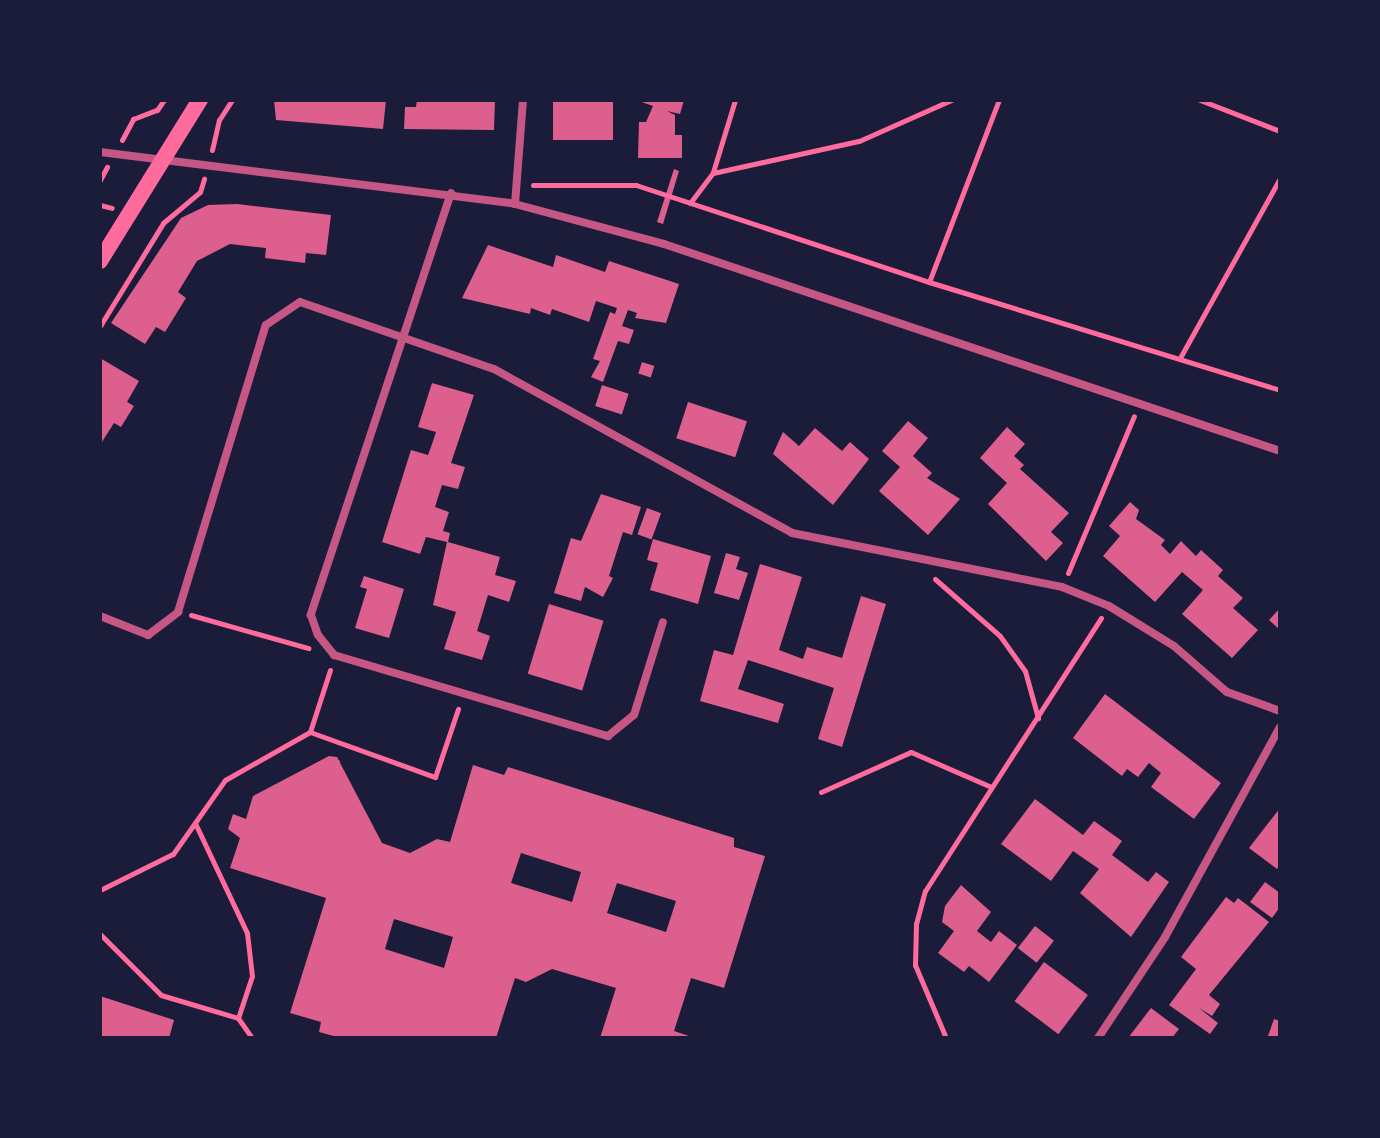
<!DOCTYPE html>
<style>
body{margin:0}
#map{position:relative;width:1380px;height:1138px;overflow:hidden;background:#1b1b3a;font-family:Montserrat,sans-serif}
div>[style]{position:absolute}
.building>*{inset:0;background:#dd5f8e;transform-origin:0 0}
.path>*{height:5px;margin:-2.5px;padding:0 2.5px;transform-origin:2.5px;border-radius:2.5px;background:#ff6b9d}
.minor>*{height:8px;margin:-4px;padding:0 4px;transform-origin:4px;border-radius:4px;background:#c65784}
.secondary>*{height:16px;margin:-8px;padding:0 8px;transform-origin:8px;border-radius:8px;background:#ff6b9d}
span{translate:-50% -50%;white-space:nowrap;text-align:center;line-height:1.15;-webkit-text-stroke:8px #1b1b3a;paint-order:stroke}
.frame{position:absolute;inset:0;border:102px solid #1b1b3a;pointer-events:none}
</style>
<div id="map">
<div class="building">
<i style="clip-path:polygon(274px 100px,386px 100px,383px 129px,276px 120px)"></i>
<i style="clip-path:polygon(417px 100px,495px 100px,494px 130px,404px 129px,405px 107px,416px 107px)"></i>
<i style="left:553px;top:100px;width:60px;height:40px"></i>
<i style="clip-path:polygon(636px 100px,684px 100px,680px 114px,667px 111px,675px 115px,675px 135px,682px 135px,682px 158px,638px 158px,639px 122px,646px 122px,653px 106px)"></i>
<i style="clip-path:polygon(674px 169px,679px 171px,663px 224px,657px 222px)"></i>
<i style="clip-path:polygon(237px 204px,331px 215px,326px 255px,306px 253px,305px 263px,265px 258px,266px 248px,230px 244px,197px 261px,178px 292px,186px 298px,165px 332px,156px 327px,145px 344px,111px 323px,181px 218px,208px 205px)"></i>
<i style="clip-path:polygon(488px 245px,553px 267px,556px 255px,605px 272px,609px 261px,679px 284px,666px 323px,635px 318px,637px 313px,628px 310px,622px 326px,634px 330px,629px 344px,618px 341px,603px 382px,591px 377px,600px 361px,593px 359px,610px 312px,615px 314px,617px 308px,596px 301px,589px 322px,552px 309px,550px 315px,531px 308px,530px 314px,462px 298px)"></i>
<i style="clip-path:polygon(100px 358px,139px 381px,127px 402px,134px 406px,121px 427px,114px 423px,100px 445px)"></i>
<i style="left:642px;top:362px;width:13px;height:12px;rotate:18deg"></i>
<i style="clip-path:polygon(432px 383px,474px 395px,451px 463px,465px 467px,458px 489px,442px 485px,435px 507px,449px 512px,443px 531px,450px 533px,448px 542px,500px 557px,495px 575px,516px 581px,509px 602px,488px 595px,477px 631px,490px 636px,482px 660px,444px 649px,456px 612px,433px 605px,447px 542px,426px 537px,420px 554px,382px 542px,411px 450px,428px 455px,432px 444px,436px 432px,418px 427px)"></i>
<i style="left:602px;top:385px;width:28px;height:22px;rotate:18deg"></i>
<i style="left:688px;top:402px;width:62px;height:38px;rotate:18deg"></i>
<i style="clip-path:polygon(908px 421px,928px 438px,913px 456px,932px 473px,927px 478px,960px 499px,928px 535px,879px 491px,900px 467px,882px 451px)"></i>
<i style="clip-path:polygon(1007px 427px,1025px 444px,1014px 456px,1024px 465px,1020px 469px,1069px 513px,1051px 532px,1063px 543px,1046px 561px,988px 504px,1007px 483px,980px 458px)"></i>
<i style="clip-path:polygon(815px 428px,842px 451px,850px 442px,869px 459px,833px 505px,773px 454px,783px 432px,799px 446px)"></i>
<i style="clip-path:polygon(601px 494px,641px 507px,632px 535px,623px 532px,609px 576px,613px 578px,603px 597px,585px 587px,581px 601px,554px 593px,571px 538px,581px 541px)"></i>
<i style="clip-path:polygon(1130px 502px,1139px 510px,1136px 519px,1165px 540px,1161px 545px,1170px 554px,1181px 541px,1196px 556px,1201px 550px,1223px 570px,1218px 576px,1243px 598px,1233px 608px,1258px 630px,1232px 658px,1182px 614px,1203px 590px,1182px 572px,1155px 602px,1103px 556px,1120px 536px,1109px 526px)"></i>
<i style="left:647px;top:508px;width:15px;height:28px;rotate:20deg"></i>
<i style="clip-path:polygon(653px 539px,711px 556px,698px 604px,650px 590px,658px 563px,647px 560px)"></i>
<i style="clip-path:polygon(726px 553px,740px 557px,736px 569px,748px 573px,739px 600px,714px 593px)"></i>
<i style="clip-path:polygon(760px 564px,802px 577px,779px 650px,803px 659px,807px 647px,842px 658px,861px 596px,886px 604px,842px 747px,818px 739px,834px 688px,748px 660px,738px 689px,784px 704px,778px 723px,700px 701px,714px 650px,733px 655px)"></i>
<i style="clip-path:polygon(364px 576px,404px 589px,389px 638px,355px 628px,367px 589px,360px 587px)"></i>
<i style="left:549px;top:604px;width:57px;height:73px;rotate:17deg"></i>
<i style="clip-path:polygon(1280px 608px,1280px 630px,1269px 620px)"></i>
<i style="clip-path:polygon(1105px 694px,1221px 783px,1194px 819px,1151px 787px,1161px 773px,1149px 763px,1138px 777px,1127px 769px,1122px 776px,1073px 738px)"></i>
<i style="clip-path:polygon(evenodd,329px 756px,337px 757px,382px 843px,410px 853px,437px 839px,450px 842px,473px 765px,504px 775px,508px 767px,734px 838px,734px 847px,765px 856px,724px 988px,691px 978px,674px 1031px,695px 1038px,600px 1038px,616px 988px,552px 969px,526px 982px,515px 978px,496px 1038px,341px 1038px,319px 1032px,321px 1022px,290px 1013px,326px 898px,230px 868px,240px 838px,228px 829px,233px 814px,246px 819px,253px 796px,329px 756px,521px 853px,581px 872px,572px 902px,511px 883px,521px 853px,329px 756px,617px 883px,676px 901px,666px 932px,607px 913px,617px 883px,329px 756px,394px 919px,453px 937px,444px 968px,385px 949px,394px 919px)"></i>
<i style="clip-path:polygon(1035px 799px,1083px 835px,1094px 821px,1122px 841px,1112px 855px,1148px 882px,1156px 872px,1169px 882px,1131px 937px,1080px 893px,1099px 869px,1073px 851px,1051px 881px,1001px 844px)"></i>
<i style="clip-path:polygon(1280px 808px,1280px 864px,1277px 869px,1249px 848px)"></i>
<i style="clip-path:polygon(1265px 882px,1280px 893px,1280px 907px,1272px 918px,1250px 902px)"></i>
<i style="clip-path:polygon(961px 885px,991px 912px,977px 931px,991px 942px,999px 931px,1017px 945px,989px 982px,969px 966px,964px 972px,938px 953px,954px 931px,942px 922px,945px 906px)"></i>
<i style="clip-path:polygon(1226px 897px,1234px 903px,1238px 898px,1269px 922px,1209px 995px,1220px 1004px,1212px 1016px,1199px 1008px,1218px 1023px,1210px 1034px,1169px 1005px,1196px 969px,1181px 957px)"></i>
<i style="left:1035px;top:926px;width:24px;height:28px;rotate:38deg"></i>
<i style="left:1044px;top:962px;width:55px;height:49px;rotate:37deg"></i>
<i style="clip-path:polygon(100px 996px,174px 1020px,169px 1038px,100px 1038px)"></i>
<i style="clip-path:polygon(1151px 1008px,1179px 1029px,1172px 1038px,1128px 1038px)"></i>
<i style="clip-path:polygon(1274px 1019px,1280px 1021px,1280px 1038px,1268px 1036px)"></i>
</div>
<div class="path">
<i style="left:1200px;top:100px;width:86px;rotate:21.2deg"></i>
<i style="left:122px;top:140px;width:24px;rotate:-62deg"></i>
<i style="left:133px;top:119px;width:26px;rotate:-21deg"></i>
<i style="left:157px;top:110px;width:12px;rotate:-55deg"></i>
<i style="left:212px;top:150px;width:31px;rotate:-77deg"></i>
<i style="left:219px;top:120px;width:24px;rotate:-57deg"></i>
<i style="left:713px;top:172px;width:75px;rotate:-73deg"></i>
<i style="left:100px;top:180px;width:15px;rotate:-62deg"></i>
<i style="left:533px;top:185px;width:103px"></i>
<i style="left:636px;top:185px;width:309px;rotate:18.3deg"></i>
<i style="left:929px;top:282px;width:367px;rotate:17.1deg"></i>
<i style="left:690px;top:203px;width:38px;rotate:-53deg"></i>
<i style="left:713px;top:173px;width:149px;rotate:-12.4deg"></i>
<i style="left:859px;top:141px;width:101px;rotate:-24deg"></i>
<i style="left:100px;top:205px;width:12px;rotate:14deg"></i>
<i style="left:929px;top:282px;width:195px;rotate:-69deg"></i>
<i style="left:100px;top:326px;width:121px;rotate:-58.5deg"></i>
<i style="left:163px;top:223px;width:48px;rotate:-40deg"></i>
<i style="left:200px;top:192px;width:14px;rotate:-73deg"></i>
<i style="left:1181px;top:356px;width:204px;rotate:-60.9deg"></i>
<i style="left:1068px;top:573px;width:170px;rotate:-67.2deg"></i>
<i style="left:935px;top:579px;width:86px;rotate:41.2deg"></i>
<i style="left:1000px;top:636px;width:43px;rotate:54.5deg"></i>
<i style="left:1025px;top:671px;width:49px;rotate:74.5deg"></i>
<i style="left:191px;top:615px;width:122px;rotate:15.8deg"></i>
<i style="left:330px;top:670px;width:65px;rotate:107.9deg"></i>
<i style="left:310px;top:732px;width:133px;rotate:19.8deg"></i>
<i style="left:435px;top:777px;width:72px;rotate:-71.3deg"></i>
<i style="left:821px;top:792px;width:98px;rotate:-24deg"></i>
<i style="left:911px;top:752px;width:87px;rotate:23.6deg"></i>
<i style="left:195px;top:823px;width:122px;rotate:64.7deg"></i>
<i style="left:247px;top:933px;width:43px;rotate:83.4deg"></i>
<i style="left:252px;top:976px;width:44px;rotate:108.4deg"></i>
<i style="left:100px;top:890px;width:81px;rotate:-26.3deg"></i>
<i style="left:173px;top:854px;width:90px;rotate:-54.9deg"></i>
<i style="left:225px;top:780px;width:98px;rotate:-29.5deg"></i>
<i style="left:100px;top:934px;width:86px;rotate:45deg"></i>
<i style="left:161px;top:995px;width:80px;rotate:16.6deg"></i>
<i style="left:238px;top:1018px;width:24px;rotate:55deg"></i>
<i style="left:946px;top:1038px;width:79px;rotate:-113deg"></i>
<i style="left:915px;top:965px;width:41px;rotate:-88.6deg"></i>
<i style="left:916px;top:924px;width:34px;rotate:-75deg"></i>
<i style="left:925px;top:891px;width:325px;rotate:-57.2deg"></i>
</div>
<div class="minor">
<i style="left:100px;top:152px;width:418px;rotate:7.1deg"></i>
<i style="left:515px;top:204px;width:154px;rotate:15deg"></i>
<i style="left:664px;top:244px;width:650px;rotate:18.57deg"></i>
<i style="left:451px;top:193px;width:445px;rotate:108.4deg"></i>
<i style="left:311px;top:615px;width:21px;rotate:71deg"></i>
<i style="left:318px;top:635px;width:26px;rotate:51deg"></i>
<i style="left:334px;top:655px;width:286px;rotate:16.5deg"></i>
<i style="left:608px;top:736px;width:33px;rotate:-39deg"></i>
<i style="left:634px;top:715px;width:97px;rotate:-72.7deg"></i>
<i style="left:515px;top:204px;width:104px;rotate:-85.6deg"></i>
<i style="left:100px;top:616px;width:52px;rotate:21.6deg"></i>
<i style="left:148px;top:635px;width:38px;rotate:-37deg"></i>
<i style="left:178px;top:612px;width:300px;rotate:-73deg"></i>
<i style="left:266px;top:325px;width:41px;rotate:-34.1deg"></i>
<i style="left:300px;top:302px;width:205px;rotate:19.1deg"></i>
<i style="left:494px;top:369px;width:340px;rotate:28.8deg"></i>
<i style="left:792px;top:533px;width:275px;rotate:11.3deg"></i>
<i style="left:1062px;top:587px;width:51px;rotate:22deg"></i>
<i style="left:1109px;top:606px;width:76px;rotate:31.6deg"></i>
<i style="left:1174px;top:646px;width:70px;rotate:41deg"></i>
<i style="left:1227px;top:692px;width:56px;rotate:19.7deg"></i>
<i style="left:1098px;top:1038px;width:121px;rotate:-56.4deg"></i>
<i style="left:1165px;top:937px;width:239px;rotate:-61.3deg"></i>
</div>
<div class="secondary">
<i style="left:100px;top:261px;width:190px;rotate:-58.2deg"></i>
</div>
<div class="frame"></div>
</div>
